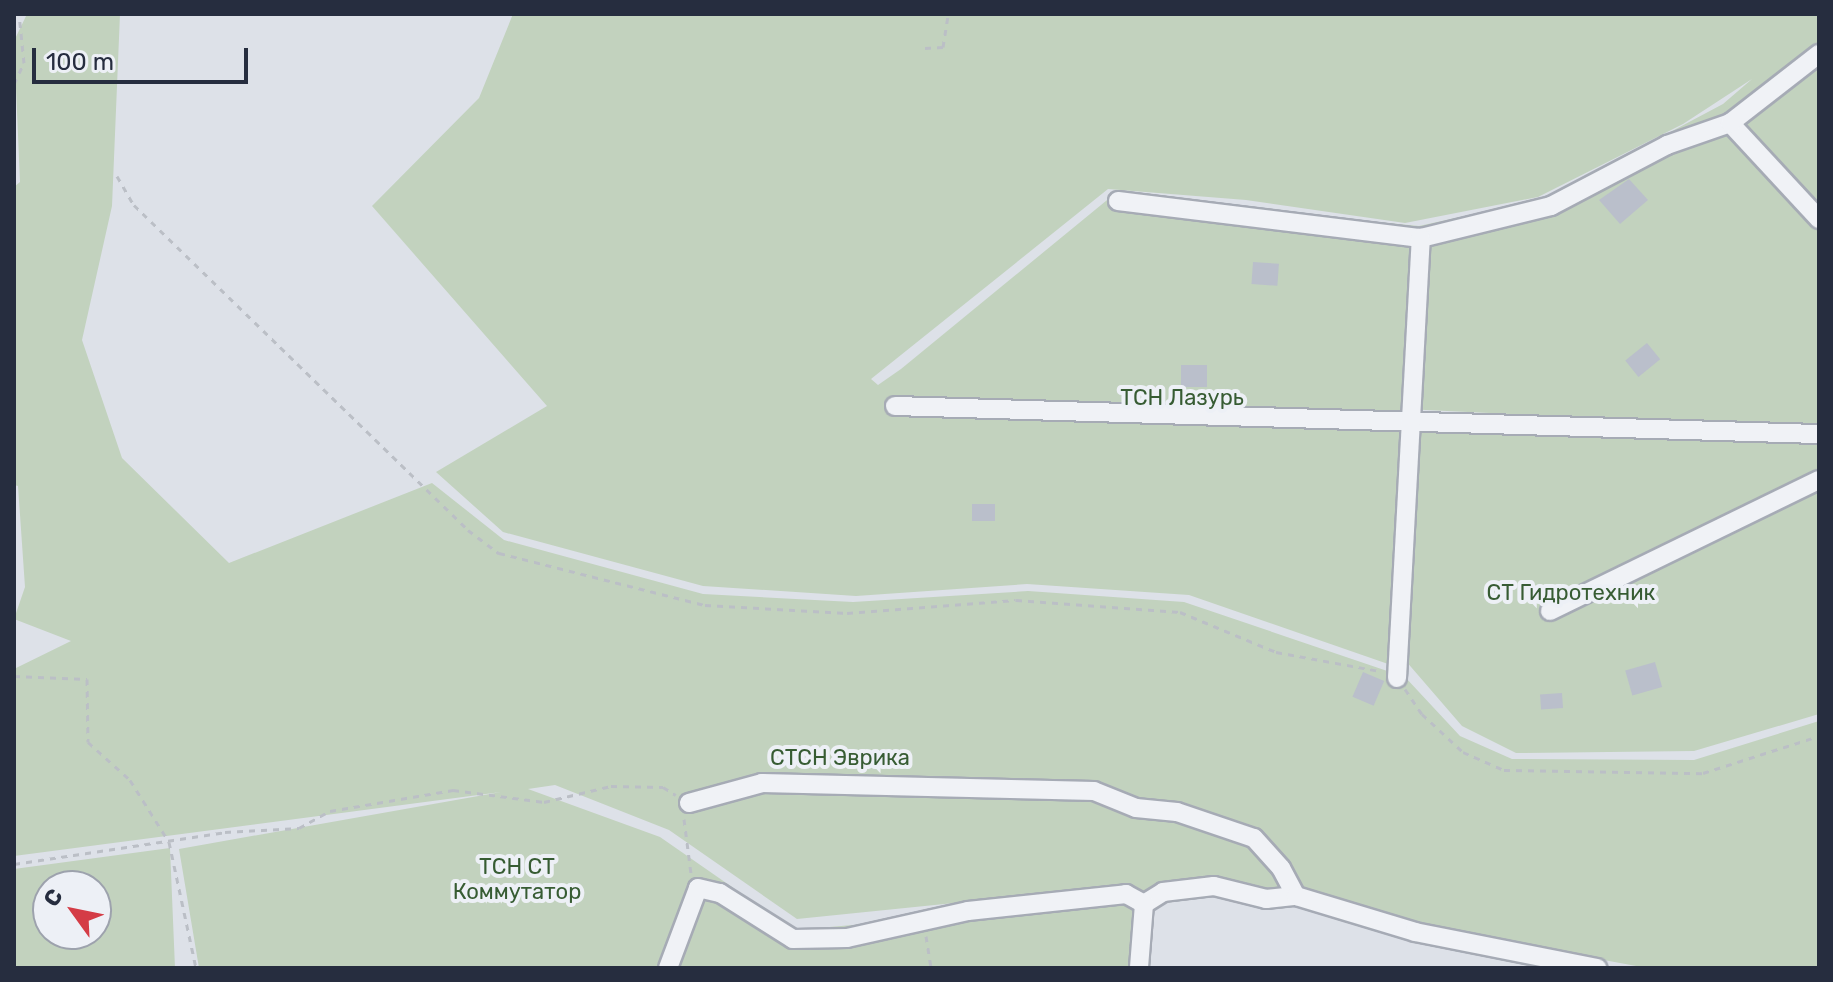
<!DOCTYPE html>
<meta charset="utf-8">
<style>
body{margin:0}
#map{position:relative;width:1833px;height:982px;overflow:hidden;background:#dde1e8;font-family:Rubik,sans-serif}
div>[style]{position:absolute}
.green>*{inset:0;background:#c2d2be}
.building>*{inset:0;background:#babfcb;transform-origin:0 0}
.path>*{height:3px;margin-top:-1.5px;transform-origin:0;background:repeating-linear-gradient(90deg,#bbbfc6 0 6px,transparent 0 12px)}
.roads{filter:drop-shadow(2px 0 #a6abb5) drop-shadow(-2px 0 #a6abb5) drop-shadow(0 2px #a6abb5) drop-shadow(0 -2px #a6abb5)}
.minor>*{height:18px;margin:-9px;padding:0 9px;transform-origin:9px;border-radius:9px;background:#f0f2f6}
span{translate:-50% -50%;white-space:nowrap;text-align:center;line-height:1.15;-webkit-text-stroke:8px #edf0f6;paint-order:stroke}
.park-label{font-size:22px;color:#375c33}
.frame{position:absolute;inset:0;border:16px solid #262d3f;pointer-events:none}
.north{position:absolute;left:32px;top:870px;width:80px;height:80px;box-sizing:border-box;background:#edf0f6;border:2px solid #9da2ad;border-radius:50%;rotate:303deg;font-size:22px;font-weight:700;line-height:32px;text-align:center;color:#262d3f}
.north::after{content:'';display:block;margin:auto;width:28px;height:36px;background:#d43c46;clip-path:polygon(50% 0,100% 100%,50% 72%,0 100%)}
.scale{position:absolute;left:32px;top:48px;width:216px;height:36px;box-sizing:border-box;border:4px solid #262d3f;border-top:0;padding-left:10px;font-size:24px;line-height:28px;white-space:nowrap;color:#262d3f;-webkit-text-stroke:6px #edf0f6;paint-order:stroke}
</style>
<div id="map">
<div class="green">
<i style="clip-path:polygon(27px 14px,120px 14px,112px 206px,82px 340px,122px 458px,229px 563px,432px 483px,504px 540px,703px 594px,853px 602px,1028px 591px,1184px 602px,1405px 677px,1460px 736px,1512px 759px,1694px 760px,1819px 721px,1819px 968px,1647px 968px,1485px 938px,1282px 887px,1145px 892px,1102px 888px,797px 919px,669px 830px,555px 785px,528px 789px,660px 837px,794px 930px,1126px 902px,1137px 909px,1137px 968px,199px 968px,179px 849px,501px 792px,14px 856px,14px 669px,71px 641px,14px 619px,25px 587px,18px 486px,14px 485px,14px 187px,20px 182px,14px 41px)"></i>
<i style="clip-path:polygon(evenodd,513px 14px,1819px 14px,1819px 429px,1405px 409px,1391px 665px,1189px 595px,1027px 584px,856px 596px,703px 586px,503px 532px,436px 472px,547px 406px,372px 206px,479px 98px,513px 14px,1752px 79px,1723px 104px,1546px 198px,1419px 226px,1112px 196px,901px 369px,878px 385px,871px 379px,1108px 189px,1246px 200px,1405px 223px,1538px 197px,1683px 124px,1752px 79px)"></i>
<i style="clip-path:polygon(1420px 416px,1609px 437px,1819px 441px,1819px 714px,1694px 751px,1516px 753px,1462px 726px,1405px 660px)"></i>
<i style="clip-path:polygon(evenodd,170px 848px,175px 968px,14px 968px,14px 869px,170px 848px,48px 886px,96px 886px,96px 934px,48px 934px,48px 886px)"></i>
</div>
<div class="building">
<i style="clip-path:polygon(1629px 179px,1648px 200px,1620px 224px,1599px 200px)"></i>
<i style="left:1253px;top:262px;width:26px;height:22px;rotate:4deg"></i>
<i style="left:1647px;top:343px;width:21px;height:28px;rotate:51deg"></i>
<i style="left:1181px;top:365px;width:26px;height:22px"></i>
<i style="left:972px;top:504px;width:23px;height:17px"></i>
<i style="left:1655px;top:662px;width:26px;height:31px;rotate:74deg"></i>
<i style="left:1363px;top:672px;width:23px;height:27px;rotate:23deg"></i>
<i style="left:1562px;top:693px;width:15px;height:22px;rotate:86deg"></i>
</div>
<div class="path">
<i style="left:925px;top:48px;width:18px;rotate:-3deg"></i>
<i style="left:943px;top:47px;width:33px;rotate:-81deg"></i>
<i style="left:14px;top:84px;width:23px;rotate:-65deg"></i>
<i style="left:24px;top:63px;width:49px;rotate:-95.8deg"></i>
<i style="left:117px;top:176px;width:34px;rotate:60deg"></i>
<i style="left:134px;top:205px;width:466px;rotate:44.2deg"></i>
<i style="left:468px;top:530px;width:39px;rotate:37deg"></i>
<i style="left:499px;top:553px;width:212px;rotate:14.2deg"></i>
<i style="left:705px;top:605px;width:142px;rotate:3.2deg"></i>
<i style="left:847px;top:613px;width:169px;rotate:-4.4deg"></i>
<i style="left:1016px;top:600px;width:164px;rotate:4.2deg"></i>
<i style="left:1180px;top:612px;width:104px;rotate:22.6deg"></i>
<i style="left:1276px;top:652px;width:106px;rotate:10.4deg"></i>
<i style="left:14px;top:676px;width:73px;rotate:2.4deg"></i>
<i style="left:87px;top:679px;width:63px;rotate:89.1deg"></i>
<i style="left:88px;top:742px;width:57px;rotate:42.1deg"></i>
<i style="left:130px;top:780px;width:73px;rotate:57.8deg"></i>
<i style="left:169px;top:842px;width:129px;rotate:77.9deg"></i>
<i style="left:1405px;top:689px;width:30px;rotate:56deg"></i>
<i style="left:1422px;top:714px;width:56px;rotate:42.8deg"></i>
<i style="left:1463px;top:752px;width:45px;rotate:23.7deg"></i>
<i style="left:1504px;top:770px;width:199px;rotate:0.9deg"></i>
<i style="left:1703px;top:773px;width:122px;rotate:-17.7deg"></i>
<i style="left:684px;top:819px;width:55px;rotate:82.7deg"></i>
<i style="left:14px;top:864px;width:213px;rotate:-8.6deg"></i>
<i style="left:225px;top:832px;width:74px;rotate:-3.1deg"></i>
<i style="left:299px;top:828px;width:35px;rotate:-29deg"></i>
<i style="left:330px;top:811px;width:125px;rotate:-9.7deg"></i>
<i style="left:453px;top:790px;width:92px;rotate:7.5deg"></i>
<i style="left:544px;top:802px;width:69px;rotate:-13.4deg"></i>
<i style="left:611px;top:786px;width:52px;rotate:1.1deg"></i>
<i style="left:663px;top:787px;width:15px;rotate:32deg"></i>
<i style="left:926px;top:936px;width:32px;rotate:81deg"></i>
</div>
<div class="roads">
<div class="minor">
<i style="left:1730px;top:123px;width:131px;rotate:47.2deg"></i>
<i style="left:1118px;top:201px;width:305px;rotate:7deg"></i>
<i style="left:1421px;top:238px;width:134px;rotate:-13.8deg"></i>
<i style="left:1551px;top:206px;width:131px;rotate:-27.7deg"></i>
<i style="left:1667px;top:145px;width:67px;rotate:-19.2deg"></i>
<i style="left:1730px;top:123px;width:113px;rotate:-37.8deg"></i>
<i style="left:895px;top:406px;width:924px;rotate:1.74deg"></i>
<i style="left:1550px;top:611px;width:299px;rotate:-26deg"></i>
<i style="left:1397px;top:678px;width:441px;rotate:-86.9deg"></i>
<i style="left:689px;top:803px;width:76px;rotate:-15.3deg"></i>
<i style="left:762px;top:783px;width:332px;rotate:1.4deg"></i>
<i style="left:1094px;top:791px;width:45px;rotate:22deg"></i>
<i style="left:1136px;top:808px;width:41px;rotate:5.6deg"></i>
<i style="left:1177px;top:812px;width:81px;rotate:18.7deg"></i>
<i style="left:1254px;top:838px;width:40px;rotate:48deg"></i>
<i style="left:1281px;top:868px;width:32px;rotate:62deg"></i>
<i style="left:1144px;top:904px;width:22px;rotate:-32deg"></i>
<i style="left:1163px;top:892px;width:51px;rotate:-6.7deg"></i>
<i style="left:1214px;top:886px;width:54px;rotate:14deg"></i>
<i style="left:1266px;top:899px;width:30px;rotate:-6deg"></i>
<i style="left:1296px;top:896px;width:124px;rotate:16.8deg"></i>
<i style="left:1415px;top:932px;width:186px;rotate:11.2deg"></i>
<i style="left:668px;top:968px;width:85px;rotate:-69.4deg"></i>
<i style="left:698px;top:888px;width:23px;rotate:13deg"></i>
<i style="left:720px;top:893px;width:86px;rotate:32.2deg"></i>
<i style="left:793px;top:939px;width:54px;rotate:-1.1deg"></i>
<i style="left:847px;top:938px;width:124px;rotate:-12.6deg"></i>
<i style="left:968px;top:911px;width:159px;rotate:-6.1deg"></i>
<i style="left:1126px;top:894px;width:21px;rotate:29deg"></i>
<i style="left:1144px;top:904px;width:64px;rotate:94.5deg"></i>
</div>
</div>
<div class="park-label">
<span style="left:1182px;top:398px">ТСН Лазурь</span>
<span style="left:1571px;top:593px">СТ Гидротехник</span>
<span style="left:840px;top:758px">СТСН Эврика</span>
<span style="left:517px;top:879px">ТСН СТ<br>Коммутатор</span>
</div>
<div class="frame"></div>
<div class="north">С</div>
<div class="scale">100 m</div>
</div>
